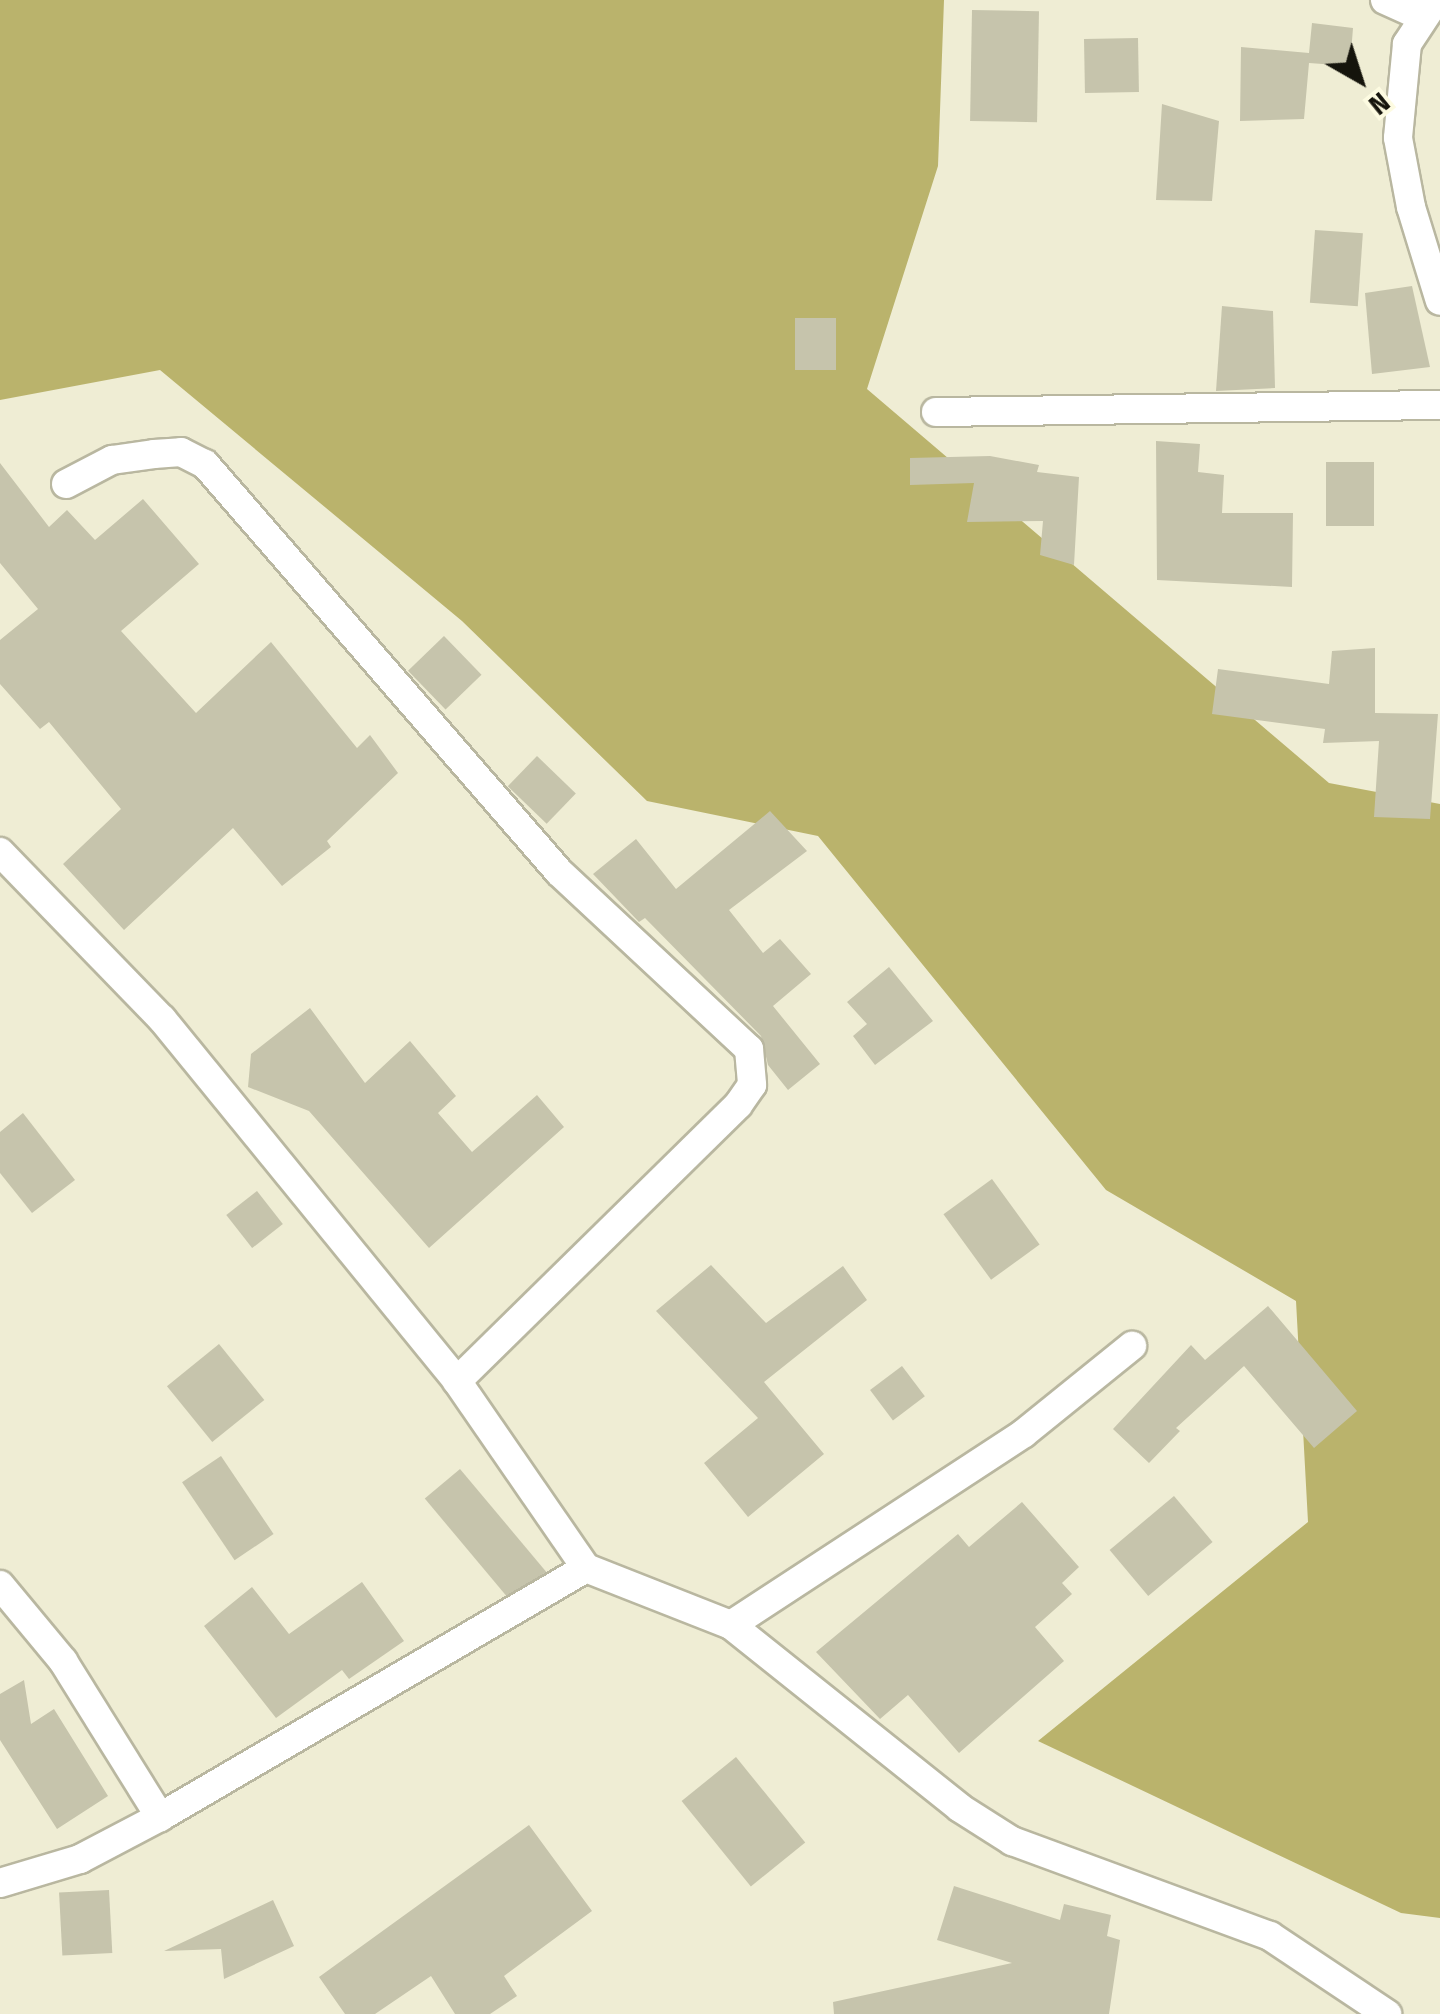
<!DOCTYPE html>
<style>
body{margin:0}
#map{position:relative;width:1440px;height:2014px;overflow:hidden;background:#efedd4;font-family:"Fira Sans Condensed",sans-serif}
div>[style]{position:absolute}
.forest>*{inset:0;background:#bab36c}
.building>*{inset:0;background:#c6c4ac;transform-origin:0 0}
.roads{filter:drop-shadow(2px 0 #b9b7a0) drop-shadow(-2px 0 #b9b7a0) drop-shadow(0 2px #b9b7a0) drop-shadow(0 -2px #b9b7a0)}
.minor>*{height:28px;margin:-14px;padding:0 14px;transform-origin:14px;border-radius:14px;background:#fff}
span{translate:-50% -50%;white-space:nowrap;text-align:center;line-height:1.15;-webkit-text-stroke:8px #fdfbe1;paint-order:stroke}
.north{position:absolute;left:1310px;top:30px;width:100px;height:100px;-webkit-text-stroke:8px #fdfbe1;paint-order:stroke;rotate:141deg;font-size:28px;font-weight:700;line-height:40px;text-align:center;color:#15140c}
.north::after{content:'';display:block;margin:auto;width:35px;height:45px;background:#15140c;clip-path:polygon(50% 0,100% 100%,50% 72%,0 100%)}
</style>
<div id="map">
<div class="forest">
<i style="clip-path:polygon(0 0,944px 0,938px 166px,867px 389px,1329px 783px,1440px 804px,1440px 1918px,1401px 1913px,1038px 1741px,1308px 1522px,1296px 1301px,1106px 1190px,818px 836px,647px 801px,462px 621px,160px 370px,0 400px)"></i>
</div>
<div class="building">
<i style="left:972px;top:10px;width:67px;height:111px;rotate:1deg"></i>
<i style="clip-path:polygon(1312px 23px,1353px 28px,1350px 66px,1309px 63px,1304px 119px,1240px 121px,1241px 47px,1309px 53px)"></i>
<i style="left:1138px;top:38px;width:54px;height:54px;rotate:89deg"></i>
<i style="clip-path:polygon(1162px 104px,1219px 121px,1212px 201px,1156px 200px)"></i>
<i style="left:1315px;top:230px;width:48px;height:73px;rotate:4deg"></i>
<i style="clip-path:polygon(1412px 286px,1430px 367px,1372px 374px,1365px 293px)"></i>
<i style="clip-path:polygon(1222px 306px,1273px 311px,1275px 388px,1216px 391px)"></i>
<i style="left:836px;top:318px;width:52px;height:41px;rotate:90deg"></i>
<i style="clip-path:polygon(1156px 441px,1200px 444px,1198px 472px,1224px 475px,1222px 513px,1293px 513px,1292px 587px,1157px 580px)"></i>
<i style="clip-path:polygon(990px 456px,1039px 465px,1037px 472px,1079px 477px,1074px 565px,1040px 555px,1043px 521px,967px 522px,974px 483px,910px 485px,910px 458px)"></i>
<i style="left:1326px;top:462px;width:48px;height:64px"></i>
<i style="clip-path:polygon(0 463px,49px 527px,67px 510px,95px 540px,143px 499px,199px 564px,121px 631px,196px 713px,271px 642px,357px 748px,370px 735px,398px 773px,327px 841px,331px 847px,282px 886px,233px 828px,124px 930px,63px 864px,121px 809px,49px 722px,40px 729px,0 684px,0 640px,38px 609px,0 563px)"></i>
<i style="left:444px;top:636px;width:54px;height:50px;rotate:46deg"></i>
<i style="clip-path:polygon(1375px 648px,1375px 713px,1438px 714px,1430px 819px,1374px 817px,1379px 741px,1323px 743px,1325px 729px,1212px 714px,1218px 669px,1329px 684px,1332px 651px)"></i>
<i style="left:537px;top:756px;width:54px;height:42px;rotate:44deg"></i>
<i style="clip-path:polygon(770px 811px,807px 851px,729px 910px,763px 953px,780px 939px,811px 974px,773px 1006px,820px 1064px,788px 1090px,768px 1065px,761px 1036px,645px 918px,639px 922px,593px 874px,636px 839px,676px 889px)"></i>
<i style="clip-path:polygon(889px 967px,933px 1021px,875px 1065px,853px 1036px,867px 1024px,847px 1002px)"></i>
<i style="clip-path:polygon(310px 1008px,365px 1083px,410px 1041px,456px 1096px,438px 1113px,472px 1152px,537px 1095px,564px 1127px,429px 1248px,309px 1111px,248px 1087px,251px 1054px)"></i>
<i style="clip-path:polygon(23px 1113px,75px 1180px,32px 1213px,0 1173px,0 1132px)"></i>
<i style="left:992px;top:1179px;width:81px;height:60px;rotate:54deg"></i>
<i style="left:257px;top:1191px;width:42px;height:39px;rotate:52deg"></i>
<i style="clip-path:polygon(711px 1265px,766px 1323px,843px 1266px,867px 1300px,764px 1382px,824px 1454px,748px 1517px,704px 1463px,758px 1418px,656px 1311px)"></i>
<i style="clip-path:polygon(1268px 1306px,1357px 1411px,1314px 1448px,1244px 1366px,1176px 1428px,1180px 1431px,1149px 1463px,1113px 1429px,1191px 1345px,1205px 1360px)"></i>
<i style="left:219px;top:1344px;width:72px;height:67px;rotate:51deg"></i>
<i style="left:902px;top:1366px;width:38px;height:40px;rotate:53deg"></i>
<i style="left:221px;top:1456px;width:94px;height:47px;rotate:56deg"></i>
<i style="left:460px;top:1469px;width:134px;height:46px;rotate:50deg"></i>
<i style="left:1174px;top:1496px;width:60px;height:84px;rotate:50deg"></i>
<i style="clip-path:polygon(1022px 1502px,1079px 1567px,1062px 1583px,1072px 1594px,1035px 1627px,1064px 1661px,959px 1753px,908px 1695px,880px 1719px,816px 1652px,958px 1534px,969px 1547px)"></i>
<i style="clip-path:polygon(362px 1582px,404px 1641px,349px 1679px,342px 1670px,276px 1718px,204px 1626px,252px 1587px,289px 1634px)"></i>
<i style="clip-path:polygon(24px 1680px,31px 1724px,54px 1709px,108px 1796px,57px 1829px,0 1740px,0 1694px)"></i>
<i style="left:736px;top:1757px;width:110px;height:70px;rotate:51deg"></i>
<i style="clip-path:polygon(529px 1825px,592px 1911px,504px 1976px,517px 1996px,490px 2014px,455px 2014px,431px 1976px,375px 2014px,345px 2014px,319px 1977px)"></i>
<i style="clip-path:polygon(954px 1886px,1060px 1920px,1064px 1904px,1111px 1915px,1107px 1936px,1120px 1940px,1109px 2014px,834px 2014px,833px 2002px,1012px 1963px,937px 1940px)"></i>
<i style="left:109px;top:1890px;width:63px;height:50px;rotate:87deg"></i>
<i style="clip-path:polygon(273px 1900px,294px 1946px,224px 1979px,221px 1949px,164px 1951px)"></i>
</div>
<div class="roads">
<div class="minor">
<i style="left:1385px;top:0;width:42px;rotate:24.1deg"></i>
<i style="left:1436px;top:0;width:53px;rotate:123.4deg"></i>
<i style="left:1407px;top:44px;width:94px;rotate:95.5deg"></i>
<i style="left:1398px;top:138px;width:70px;rotate:79.3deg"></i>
<i style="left:1411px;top:207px;width:98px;rotate:72.9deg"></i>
<i style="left:936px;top:412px;width:504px;rotate:-0.8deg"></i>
<i style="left:66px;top:484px;width:52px;rotate:-27.6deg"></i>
<i style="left:112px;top:460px;width:42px;rotate:-8.1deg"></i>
<i style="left:154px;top:454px;width:27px;rotate:-4deg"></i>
<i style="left:181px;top:452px;width:27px;rotate:27deg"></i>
<i style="left:205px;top:464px;width:540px;rotate:49.05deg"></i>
<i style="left:559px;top:872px;width:260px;rotate:43deg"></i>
<i style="left:749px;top:1049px;width:36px;rotate:85deg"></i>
<i style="left:752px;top:1085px;width:24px;rotate:125deg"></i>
<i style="left:738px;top:1105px;width:394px;rotate:135.5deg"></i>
<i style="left:0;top:852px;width:233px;rotate:45.9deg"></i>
<i style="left:162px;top:1019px;width:467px;rotate:50.8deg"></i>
<i style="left:457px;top:1381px;width:227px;rotate:55.4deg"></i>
<i style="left:586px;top:1568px;width:156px;rotate:21.5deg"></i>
<i style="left:731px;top:1625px;width:293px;rotate:38.6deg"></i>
<i style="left:960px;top:1808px;width:62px;rotate:32.4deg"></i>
<i style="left:1012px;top:1841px;width:275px;rotate:20.2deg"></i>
<i style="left:1270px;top:1936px;width:141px;rotate:33.7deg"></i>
<i style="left:0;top:1585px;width:99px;rotate:50.3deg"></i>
<i style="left:63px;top:1661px;width:184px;rotate:58.1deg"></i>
<i style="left:731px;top:1625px;width:350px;rotate:-33.2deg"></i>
<i style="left:1024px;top:1433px;width:139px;rotate:-38.9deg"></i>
<i style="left:0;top:1883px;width:84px;rotate:-16.7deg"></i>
<i style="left:80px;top:1859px;width:90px;rotate:-27.7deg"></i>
<i style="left:160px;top:1817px;width:493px;rotate:-30.3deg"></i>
</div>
</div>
<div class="north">N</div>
</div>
